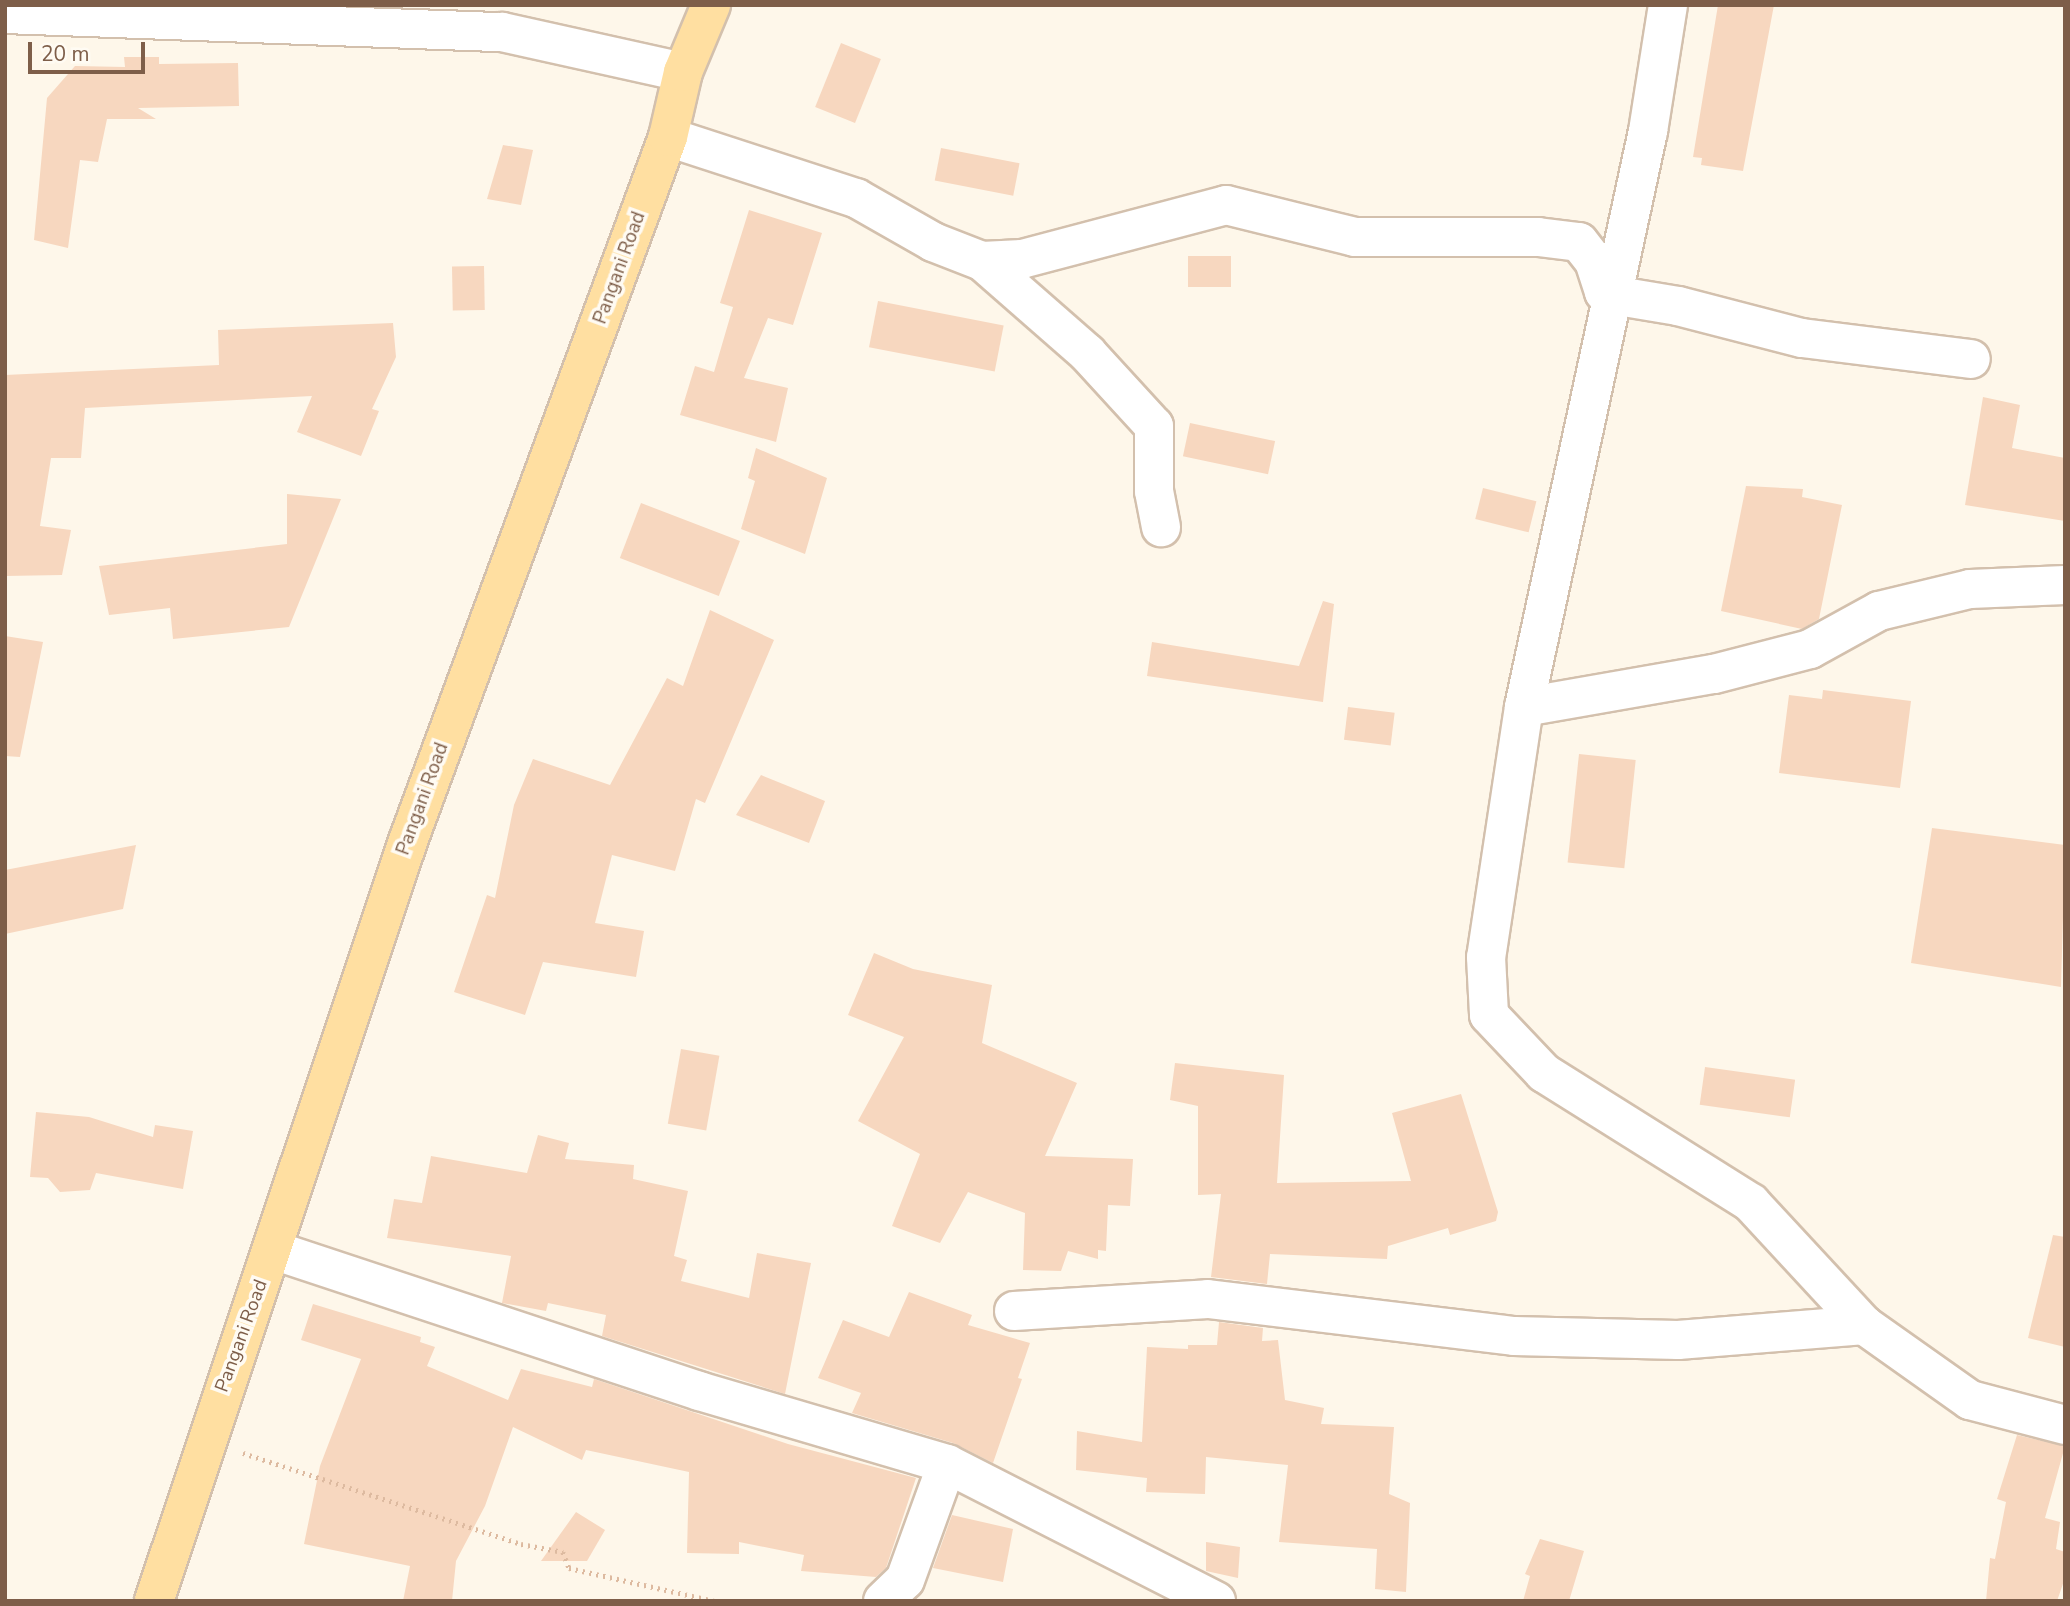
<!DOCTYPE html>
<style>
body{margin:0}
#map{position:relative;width:2070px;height:1606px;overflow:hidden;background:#fef7ea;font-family:"Nunito Sans",sans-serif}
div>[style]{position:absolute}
.building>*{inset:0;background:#f7d7bf;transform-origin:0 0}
.path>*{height:4.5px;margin-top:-2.25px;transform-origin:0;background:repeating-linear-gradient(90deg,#ddbaa0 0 2px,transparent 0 7px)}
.roads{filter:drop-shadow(2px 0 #d3c0ad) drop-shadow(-2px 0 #d3c0ad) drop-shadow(0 2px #d3c0ad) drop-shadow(0 -2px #d3c0ad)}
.minor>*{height:38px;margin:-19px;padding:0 19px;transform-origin:19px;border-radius:19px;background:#fff}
.major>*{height:38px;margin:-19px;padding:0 19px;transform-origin:19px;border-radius:19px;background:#ffdfa1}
span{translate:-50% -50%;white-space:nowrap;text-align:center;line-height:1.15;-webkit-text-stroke:7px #fffbf3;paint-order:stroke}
.street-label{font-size:19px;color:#7e5e49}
.frame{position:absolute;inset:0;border:7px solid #7e5e49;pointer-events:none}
.scale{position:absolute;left:28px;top:42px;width:117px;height:32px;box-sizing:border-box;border:4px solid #7e5e49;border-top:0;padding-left:9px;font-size:21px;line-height:24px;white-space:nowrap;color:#7e5e49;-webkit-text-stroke:5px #fffbf3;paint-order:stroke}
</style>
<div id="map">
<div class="building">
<i style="clip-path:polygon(1718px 5px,1774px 5px,1743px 171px,1701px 165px,1702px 158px,1693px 157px)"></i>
<i style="left:841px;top:43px;width:43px;height:69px;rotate:22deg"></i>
<i style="clip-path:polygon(124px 57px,159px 57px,159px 64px,238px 63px,239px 106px,138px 108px,156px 119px,107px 119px,98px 162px,80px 160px,68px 248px,34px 240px,47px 98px,75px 66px,125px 67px)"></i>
<i style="clip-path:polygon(503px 145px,533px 150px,521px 205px,487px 199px)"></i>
<i style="left:941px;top:148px;width:80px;height:33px;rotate:11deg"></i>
<i style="clip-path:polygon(749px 210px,822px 233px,793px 325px,768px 318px,744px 378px,788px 388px,776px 442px,680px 415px,695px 366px,714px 372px,733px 307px,720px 303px)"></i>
<i style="left:1188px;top:256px;width:43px;height:31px"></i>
<i style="left:484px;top:266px;width:44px;height:32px;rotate:89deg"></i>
<i style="left:878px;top:301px;width:128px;height:47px;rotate:11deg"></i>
<i style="clip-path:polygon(393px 323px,396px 357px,372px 409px,379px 411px,361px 456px,297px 432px,312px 396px,85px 408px,81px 458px,51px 458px,40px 526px,71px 530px,62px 575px,5px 576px,5px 375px,219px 365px,218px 330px)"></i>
<i style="clip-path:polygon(1983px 397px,2020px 405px,2012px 448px,2065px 458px,2065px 521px,1965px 505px)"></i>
<i style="left:1190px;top:423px;width:87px;height:34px;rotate:12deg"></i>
<i style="clip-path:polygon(756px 448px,827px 478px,805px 554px,741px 529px,755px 481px,748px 478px)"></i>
<i style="clip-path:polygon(1746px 486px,1803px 489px,1802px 497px,1842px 505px,1819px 619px,1802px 629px,1721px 611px)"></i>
<i style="left:1483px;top:488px;width:55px;height:32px;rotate:14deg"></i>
<i style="clip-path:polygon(287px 494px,341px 499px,289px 627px,173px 639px,170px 608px,109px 615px,99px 566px,287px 544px)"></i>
<i style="left:641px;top:503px;width:106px;height:59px;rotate:21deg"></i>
<i style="clip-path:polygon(1323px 601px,1334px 604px,1323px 702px,1147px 676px,1152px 642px,1299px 666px)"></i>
<i style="clip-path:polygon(710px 610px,774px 640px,705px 803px,696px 799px,675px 871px,612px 855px,595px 923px,644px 931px,636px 977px,543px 962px,525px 1015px,454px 992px,487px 895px,495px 898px,514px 805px,533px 759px,610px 785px,667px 678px,683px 686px)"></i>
<i style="clip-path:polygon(5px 636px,43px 642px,20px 757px,5px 756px)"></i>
<i style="clip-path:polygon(1823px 690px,1911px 701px,1900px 788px,1779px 773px,1789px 695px,1822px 699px)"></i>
<i style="left:1348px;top:707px;width:47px;height:33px;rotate:7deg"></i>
<i style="left:1579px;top:754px;width:57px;height:109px;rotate:6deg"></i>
<i style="clip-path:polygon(761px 775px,825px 801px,809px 843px,736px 815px)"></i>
<i style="clip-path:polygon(1932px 828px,2065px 845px,2061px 987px,1911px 963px)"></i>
<i style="clip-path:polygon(136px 845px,123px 909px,5px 934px,5px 870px)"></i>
<i style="clip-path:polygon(874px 953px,913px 969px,992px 985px,982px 1043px,1077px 1083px,1045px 1156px,1133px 1159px,1130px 1206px,1108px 1205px,1106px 1251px,1098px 1250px,1098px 1259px,1068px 1251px,1061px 1271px,1023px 1270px,1025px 1213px,968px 1192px,940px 1243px,892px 1226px,920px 1154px,858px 1121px,904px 1037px,848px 1015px)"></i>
<i style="left:681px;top:1049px;width:39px;height:76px;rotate:10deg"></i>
<i style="clip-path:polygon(1175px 1063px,1284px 1075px,1277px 1183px,1411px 1181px,1392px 1113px,1461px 1094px,1498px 1212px,1496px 1221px,1450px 1235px,1448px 1228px,1388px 1246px,1387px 1259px,1270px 1254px,1267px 1284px,1211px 1277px,1221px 1194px,1198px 1195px,1198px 1106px,1170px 1100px)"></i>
<i style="left:1705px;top:1067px;width:91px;height:38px;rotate:8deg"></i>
<i style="clip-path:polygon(36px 1112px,89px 1117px,153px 1137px,155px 1125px,193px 1131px,183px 1189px,96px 1173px,90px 1190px,60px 1192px,48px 1178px,30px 1177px)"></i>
<i style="clip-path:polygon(538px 1135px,569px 1143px,565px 1159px,634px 1165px,633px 1179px,688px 1191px,674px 1256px,687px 1260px,681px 1281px,749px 1298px,757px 1253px,811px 1263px,785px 1394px,602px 1336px,606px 1315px,548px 1303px,546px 1311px,502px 1303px,511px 1256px,387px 1238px,394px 1199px,422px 1203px,431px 1156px,527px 1173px)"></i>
<i style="clip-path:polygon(2053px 1235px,2065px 1237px,2065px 1347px,2028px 1338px)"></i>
<i style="clip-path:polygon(909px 1292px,972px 1315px,968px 1325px,1030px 1343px,1018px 1378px,1022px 1379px,993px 1463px,953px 1443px,852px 1413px,861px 1393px,818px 1378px,843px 1320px,889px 1337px)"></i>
<i style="clip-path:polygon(313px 1304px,421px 1337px,420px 1342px,435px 1347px,427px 1366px,508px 1400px,521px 1369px,592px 1387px,594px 1379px,788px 1444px,916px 1478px,886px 1568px,876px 1577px,801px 1571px,804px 1555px,739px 1542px,739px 1554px,687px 1553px,689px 1472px,586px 1450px,582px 1460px,513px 1427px,485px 1506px,456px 1561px,452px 1601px,403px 1601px,410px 1566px,304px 1544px,320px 1466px,361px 1359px,301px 1340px)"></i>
<i style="clip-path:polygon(1219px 1322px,1263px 1328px,1262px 1341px,1278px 1340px,1285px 1400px,1324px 1408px,1321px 1424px,1394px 1427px,1389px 1494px,1410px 1503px,1406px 1592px,1375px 1589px,1377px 1549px,1279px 1542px,1288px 1465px,1206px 1457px,1205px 1494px,1146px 1492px,1147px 1478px,1076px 1470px,1077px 1431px,1142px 1442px,1147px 1347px,1188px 1349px,1188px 1345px,1217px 1345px)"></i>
<i style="clip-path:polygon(2017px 1435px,2065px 1446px,2045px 1518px,2060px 1522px,2056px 1549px,2065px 1552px,2065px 1578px,2057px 1601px,1986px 1601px,1990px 1558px,1995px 1559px,2006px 1502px,1997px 1499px)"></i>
<i style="clip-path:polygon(576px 1512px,605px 1530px,587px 1561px,541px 1561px)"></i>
<i style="clip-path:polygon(952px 1515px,1013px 1529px,1003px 1582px,933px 1568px)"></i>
<i style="clip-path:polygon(1540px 1539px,1584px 1551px,1569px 1601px,1523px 1601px,1530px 1576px,1525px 1574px)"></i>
<i style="clip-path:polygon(1206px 1542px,1240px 1547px,1238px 1578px,1206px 1571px)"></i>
</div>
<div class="path">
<i style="left:243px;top:1453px;width:293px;rotate:18.1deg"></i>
<i style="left:521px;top:1544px;width:43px;rotate:10.8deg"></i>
<i style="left:563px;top:1552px;width:17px;rotate:69deg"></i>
<i style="left:569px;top:1568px;width:149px;rotate:12.8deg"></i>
</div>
<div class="roads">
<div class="minor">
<i style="left:1668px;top:5px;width:128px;rotate:99deg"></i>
<i style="left:1648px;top:131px;width:589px;rotate:102.15deg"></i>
<i style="left:1524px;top:707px;width:253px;rotate:98.6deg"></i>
<i style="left:1486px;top:957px;width:58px;rotate:87deg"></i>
<i style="left:1489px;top:1015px;width:80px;rotate:46.5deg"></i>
<i style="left:1544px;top:1073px;width:244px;rotate:32.1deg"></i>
<i style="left:1751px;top:1203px;width:166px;rotate:47.2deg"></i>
<i style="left:1864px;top:1325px;width:130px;rotate:35.3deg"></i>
<i style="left:1970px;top:1400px;width:98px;rotate:14.7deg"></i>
<i style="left:5px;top:14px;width:497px;rotate:2.1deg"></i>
<i style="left:502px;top:32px;width:185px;rotate:12.5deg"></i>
<i style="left:668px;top:137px;width:198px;rotate:18deg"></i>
<i style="left:856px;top:198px;width:89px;rotate:29.7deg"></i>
<i style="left:933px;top:242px;width:53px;rotate:21.2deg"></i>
<i style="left:982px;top:261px;width:40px;rotate:-2.9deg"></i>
<i style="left:1022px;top:259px;width:211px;rotate:-14.8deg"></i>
<i style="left:1226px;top:205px;width:133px;rotate:13.9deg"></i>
<i style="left:1355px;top:237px;width:183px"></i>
<i style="left:1538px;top:237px;width:41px;rotate:7deg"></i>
<i style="left:1579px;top:242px;width:24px;rotate:52deg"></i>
<i style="left:1594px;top:261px;width:33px;rotate:72deg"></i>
<i style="left:1604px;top:292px;width:9px;rotate:21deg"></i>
<i style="left:1612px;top:295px;width:67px;rotate:9.5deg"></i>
<i style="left:1678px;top:306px;width:128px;rotate:14.5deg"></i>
<i style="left:1802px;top:338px;width:170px;rotate:7.1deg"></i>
<i style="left:982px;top:261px;width:140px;rotate:41.2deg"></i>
<i style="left:1087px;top:353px;width:99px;rotate:47.5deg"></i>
<i style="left:1154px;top:426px;width:65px;rotate:90deg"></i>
<i style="left:1154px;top:491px;width:37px;rotate:79deg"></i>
<i style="left:1524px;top:707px;width:193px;rotate:-9.9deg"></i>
<i style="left:1714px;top:674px;width:99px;rotate:-14.6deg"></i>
<i style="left:1810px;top:649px;width:79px;rotate:-28.8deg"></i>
<i style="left:1879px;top:611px;width:94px;rotate:-13.6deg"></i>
<i style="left:1970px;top:589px;width:95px;rotate:-2.4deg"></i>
<i style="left:273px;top:1250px;width:449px;rotate:18.3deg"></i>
<i style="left:699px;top:1391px;width:259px;rotate:16.4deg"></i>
<i style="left:947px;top:1464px;width:302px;rotate:27deg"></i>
<i style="left:1014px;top:1311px;width:194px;rotate:-3.5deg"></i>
<i style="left:1208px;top:1299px;width:308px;rotate:6.9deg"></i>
<i style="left:1514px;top:1336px;width:164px;rotate:1.4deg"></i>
<i style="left:1678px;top:1340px;width:187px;rotate:-4.6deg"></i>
<i style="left:883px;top:1601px;width:30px;rotate:-44deg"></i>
<i style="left:905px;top:1580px;width:123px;rotate:-70.1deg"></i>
</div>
<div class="major">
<i style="left:154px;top:1601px;width:801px;rotate:-71.52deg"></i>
<i style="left:408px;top:841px;width:750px;rotate:-69.73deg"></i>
<i style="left:668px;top:137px;width:67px;rotate:-77deg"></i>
<i style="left:683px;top:72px;width:73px;rotate:-67.3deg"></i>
</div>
</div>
<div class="street-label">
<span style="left:620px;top:268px;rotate:-70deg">Pangani Road</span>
<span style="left:423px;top:799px;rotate:-70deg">Pangani Road</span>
<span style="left:242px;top:1336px;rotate:-70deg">Pangani Road</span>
</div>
<div class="frame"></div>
<div class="scale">20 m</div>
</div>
